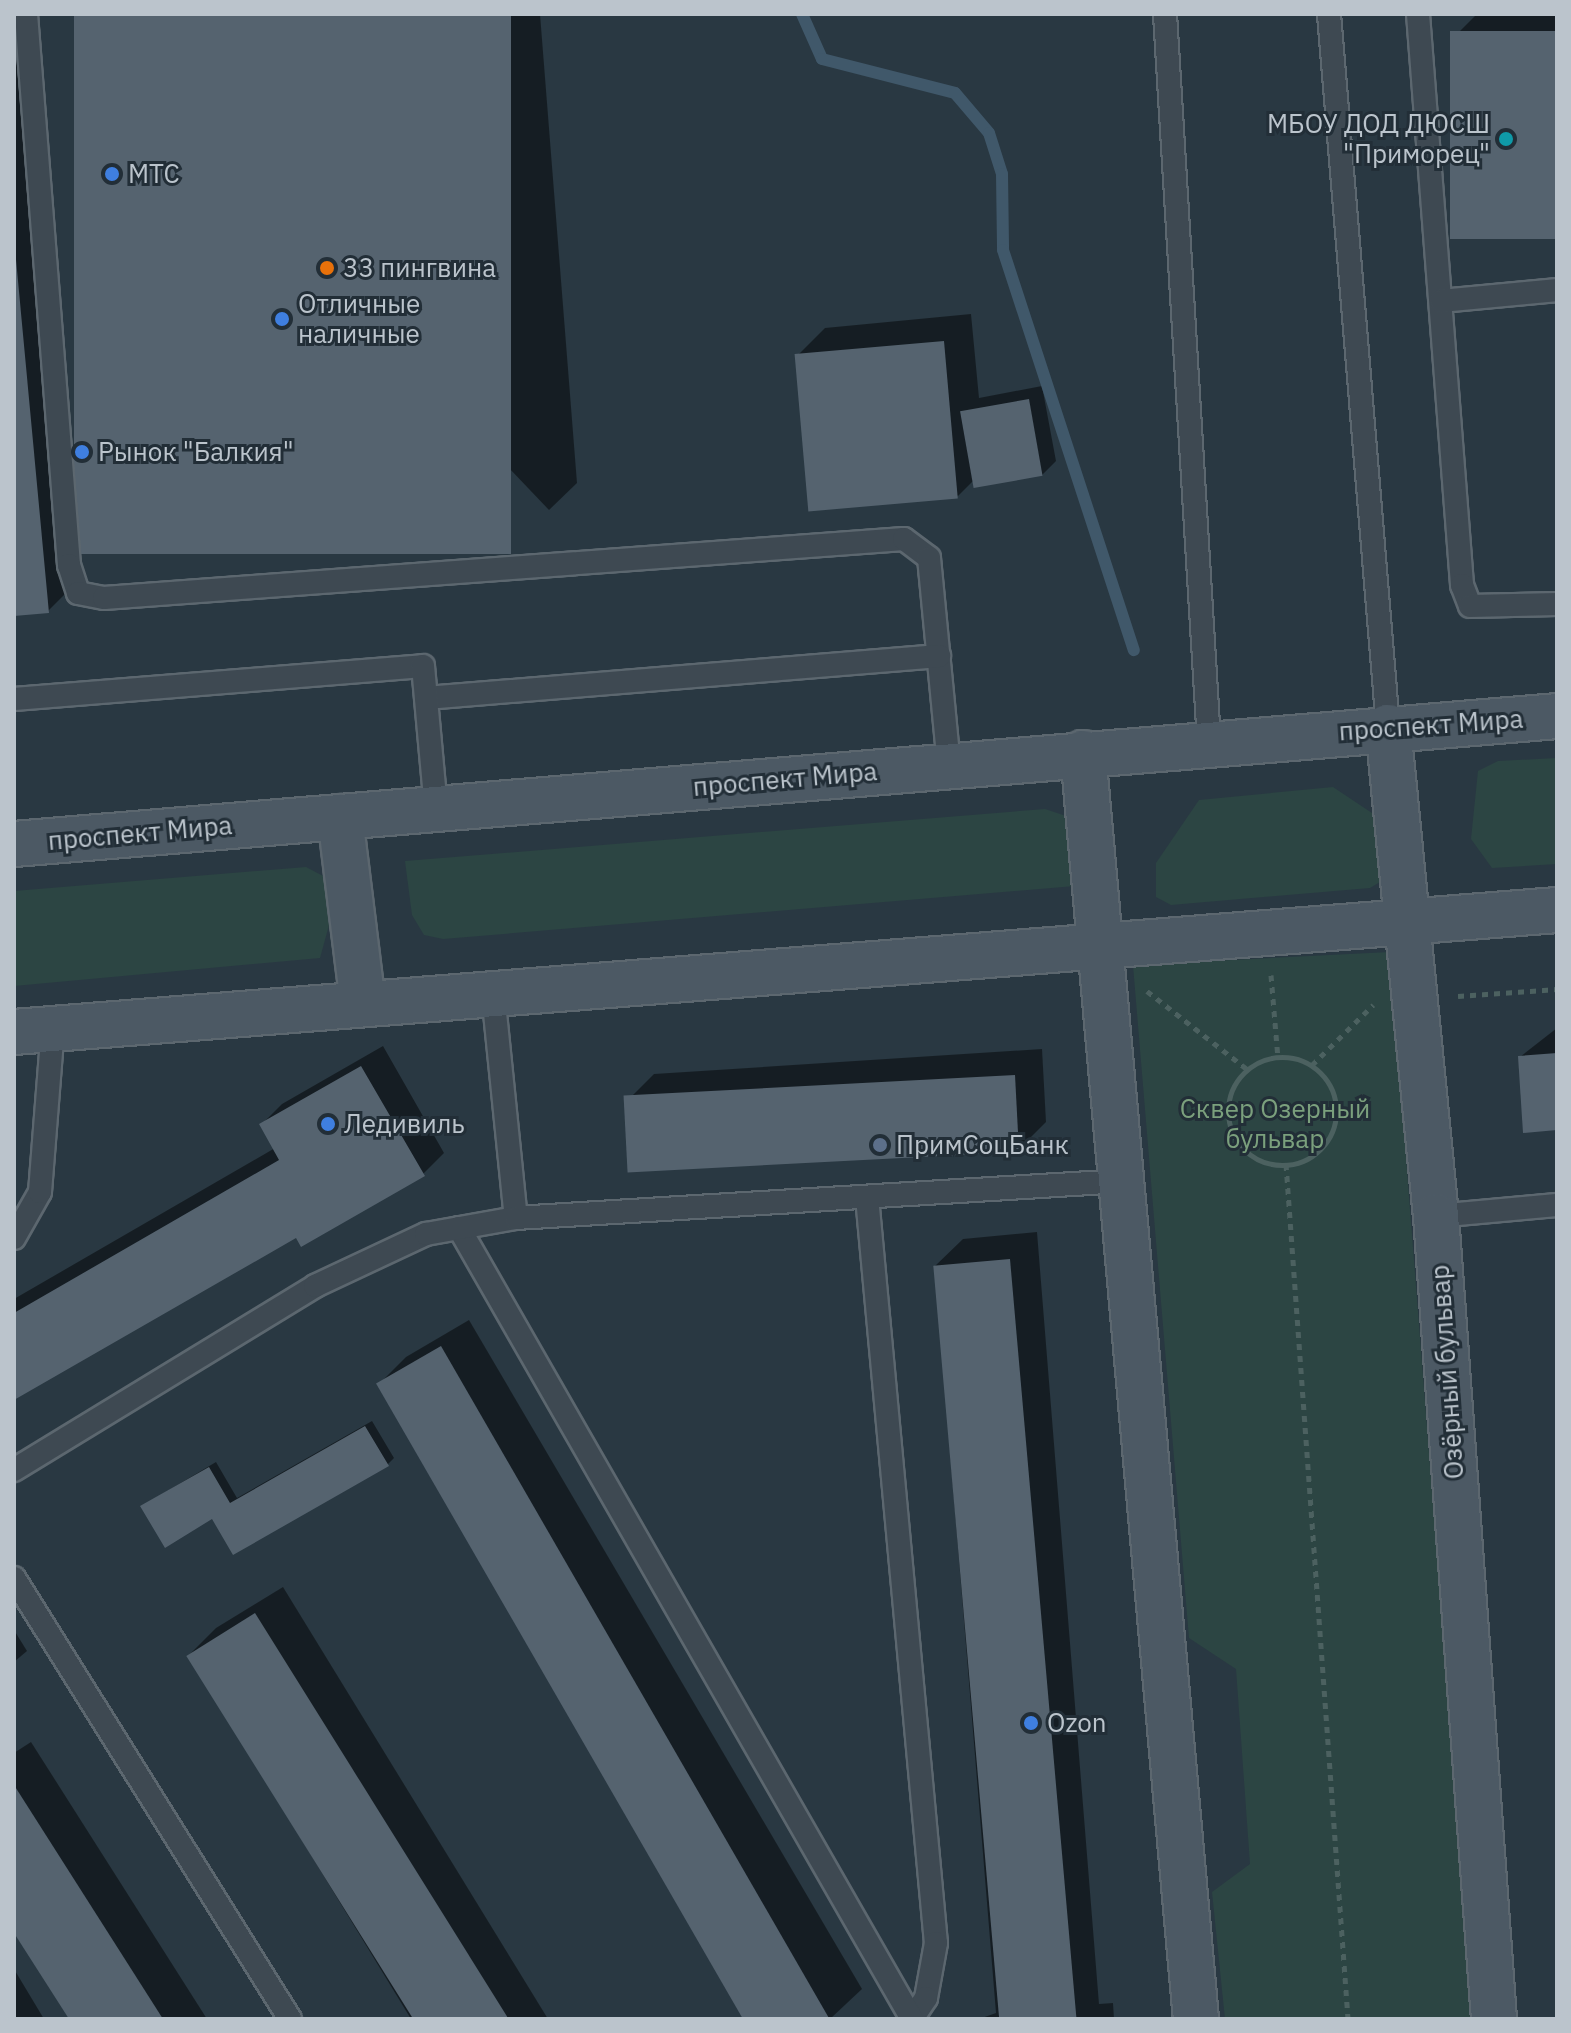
<!DOCTYPE html>
<meta charset="utf-8">
<style>
body{margin:0}
#map{position:relative;width:1571px;height:2033px;overflow:hidden;background:#293842;font-family:"IBM Plex Sans",sans-serif}
div>[style]{position:absolute}
.green>*{inset:0;background:#2c4543}
.shadow>*{inset:0;background:#0007}
.stream>*{height:12px;margin:-6px;padding:0 6px;transform-origin:6px;border-radius:6px;background:#40586a}
.building>*{inset:0;background:#55636f;transform-origin:0 0}
.path>*{height:5px;margin-top:-2.5px;transform-origin:0;background:repeating-linear-gradient(90deg,#4c6160 0 6px,transparent 0 12px)}
.path>.ring{margin:-2.5px;padding:0;box-sizing:content-box;background:none;border:5px solid #4c6160;border-radius:50%}
.roads{filter:drop-shadow(2px 0 #5c676f) drop-shadow(-2px 0 #5c676f) drop-shadow(0 2px #5c676f) drop-shadow(0 -2px #5c676f)}
.lane>*{height:22px;margin:-11px;padding:0 11px;transform-origin:11px;border-radius:11px;background:#3e4952}
.secondary>*{height:44px;margin:-22px;padding:0 22px;transform-origin:22px;border-radius:22px;background:#4c5964}
.dots>*{width:22px;height:22px;translate:-50% -50%;box-sizing:border-box;border:4px solid #222e37;border-radius:50%}
span{translate:-50% -50%;white-space:nowrap;text-align:center;line-height:1.15;-webkit-text-stroke:6px #222e37;paint-order:stroke}
.poi-label{font-size:26px;color:#bbc4cc}
.right{translate:-100% -50%;text-align:right}
.left{translate:0 -50%;text-align:left}
.street-label{font-size:26px;color:#bbc4cc}
.park-label{font-size:26px;color:#7ba07d}
.frame{position:absolute;inset:0;border:16px solid #bbc4cc;pointer-events:none}
</style>
<div id="map">
<div class="green">
<i style="clip-path:polygon(1557px 758px,1557px 864px,1492px 868px,1471px 839px,1478px 771px,1498px 761px)"></i>
<i style="clip-path:polygon(1333px 787px,1381px 819px,1390px 876px,1370px 888px,1171px 905px,1156px 897px,1156px 863px,1199px 800px)"></i>
<i style="clip-path:polygon(1045px 809px,1066px 816px,1074px 831px,1075px 886px,443px 939px,424px 935px,412px 915px,405px 861px)"></i>
<i style="clip-path:polygon(306px 867px,325px 877px,334px 907px,320px 958px,14px 986px,14px 891px)"></i>
<i style="clip-path:polygon(1390px 952px,1473px 2019px,1225px 2019px,1212px 1892px,1250px 1864px,1236px 1669px,1189px 1638px,1133px 965px)"></i>
</div>
<div class="shadow">
<i style="clip-path:polygon(14px 14px,26px 14px,75px 584px,48px 611px,14px 614px)"></i>
<i style="clip-path:polygon(76px 14px,540px 14px,577px 483px,549px 510px)"></i>
<i style="clip-path:polygon(1477px 14px,1557px 14px,1557px 237px,1452px 39px)"></i>
<i style="clip-path:polygon(971px 314px,979px 398px,1042px 386px,1056px 461px,1042px 475px,975px 479px,958px 496px,797px 356px,825px 328px)"></i>
<i style="clip-path:polygon(1557px 1028px,1557px 1128px,1520px 1057px)"></i>
<i style="clip-path:polygon(383px 1046px,444px 1153px,423px 1174px,296px 1235px,14px 1398px,14px 1299px,275px 1148px,261px 1125px,282px 1104px)"></i>
<i style="clip-path:polygon(1042px 1049px,1046px 1122px,1018px 1150px,626px 1102px,654px 1074px)"></i>
<i style="clip-path:polygon(1037px 1232px,1099px 2004px,1113px 2003px,1114px 2019px,979px 2019px,996px 2013px,935px 1266px,963px 1239px)"></i>
<i style="clip-path:polygon(469px 1320px,862px 1989px,830px 2019px,751px 2019px,379px 1384px,406px 1357px)"></i>
<i style="clip-path:polygon(372px 1421px,394px 1458px,388px 1464px,234px 1552px,213px 1517px,142px 1506px,216px 1462px,237px 1498px)"></i>
<i style="clip-path:polygon(283px 1587px,548px 2019px,411px 2019px,189px 1655px,216px 1628px)"></i>
<i style="clip-path:polygon(14px 1630px,27px 1651px,14px 1662px)"></i>
<i style="clip-path:polygon(31px 1742px,207px 2019px,71px 2019px,14px 1929px,14px 1753px)"></i>
<i style="clip-path:polygon(14px 1969px,44px 2019px,14px 2019px)"></i>
</div>
<div class="stream">
<i style="left:802px;top:14px;width:49px;rotate:66deg"></i>
<i style="left:822px;top:59px;width:137px;rotate:14.3deg"></i>
<i style="left:955px;top:93px;width:52px;rotate:49.6deg"></i>
<i style="left:989px;top:133px;width:43px;rotate:72.4deg"></i>
<i style="left:1002px;top:174px;width:76px;rotate:89.2deg"></i>
<i style="left:1003px;top:250px;width:421px;rotate:71.9deg"></i>
</div>
<div class="building">
<i style="left:74px;top:14px;width:437px;height:540px"></i>
<i style="left:1557px;top:31px;width:208px;height:107px;rotate:90deg"></i>
<i style="clip-path:polygon(14px 238px,49px 613px,14px 616px)"></i>
<i style="left:944px;top:341px;width:158px;height:150px;rotate:85deg"></i>
<i style="left:1029px;top:399px;width:78px;height:70px;rotate:80deg"></i>
<i style="clip-path:polygon(1557px 1053px,1557px 1130px,1523px 1133px,1518px 1056px)"></i>
<i style="clip-path:polygon(361px 1066px,425px 1176px,301px 1247px,296px 1238px,14px 1400px,14px 1313px,279px 1160px,259px 1124px)"></i>
<i style="left:1015px;top:1075px;width:77px;height:392px;rotate:87deg"></i>
<i style="left:1010px;top:1259px;width:763px;height:77px;rotate:85deg"></i>
<i style="left:441px;top:1346px;width:779px;height:75px;rotate:60deg"></i>
<i style="clip-path:polygon(365px 1426px,389px 1466px,233px 1555px,212px 1519px,165px 1548px,140px 1506px,209px 1467px,230px 1503px)"></i>
<i style="left:255px;top:1613px;width:476px;height:81px;rotate:58deg"></i>
<i style="clip-path:polygon(14px 1785px,163px 2019px,69px 2019px,14px 1933px)"></i>
</div>
<div class="path">
<i style="left:1271px;top:975px;width:83px;rotate:85.2deg"></i>
<i style="left:1147px;top:991px;width:128px;rotate:38deg"></i>
<i style="left:1458px;top:996px;width:99px;rotate:-4deg"></i>
<i class="ring" style="left:1228px;top:1057px;width:103px;height:103px"></i>
<i style="left:1312px;top:1065px;width:86px;rotate:-44.5deg"></i>
<i style="left:1286px;top:1164px;width:857px;rotate:85.85deg"></i>
</div>
<div class="roads">
<div class="lane">
<i style="left:26px;top:14px;width:553px;rotate:85.54deg"></i>
<i style="left:69px;top:565px;width:29px;rotate:72deg"></i>
<i style="left:78px;top:593px;width:26px;rotate:11deg"></i>
<i style="left:104px;top:598px;width:802px;rotate:-4.22deg"></i>
<i style="left:904px;top:539px;width:31px;rotate:37deg"></i>
<i style="left:929px;top:558px;width:207px;rotate:84.5deg"></i>
<i style="left:1165px;top:14px;width:729px;rotate:86.54deg"></i>
<i style="left:1329px;top:14px;width:715px;rotate:85.27deg"></i>
<i style="left:1418px;top:14px;width:573px;rotate:85.59deg"></i>
<i style="left:1462px;top:585px;width:22px;rotate:69deg"></i>
<i style="left:1470px;top:606px;width:87px;rotate:-1.3deg"></i>
<i style="left:1441px;top:301px;width:117px;rotate:-5.4deg"></i>
<i style="left:426px;top:698px;width:515px;rotate:-4.68deg"></i>
<i style="left:14px;top:699px;width:410px;rotate:-4.6deg"></i>
<i style="left:423px;top:666px;width:144px;rotate:84.8deg"></i>
<i style="left:493px;top:993px;width:226px;rotate:84.2deg"></i>
<i style="left:867px;top:1197px;width:749px;rotate:84.72deg"></i>
<i style="left:936px;top:1943px;width:56px;rotate:100.3deg"></i>
<i style="left:926px;top:1998px;width:25px;rotate:124deg"></i>
<i style="left:1436px;top:1216px;width:121px;rotate:-5.2deg"></i>
<i style="left:459px;top:1228px;width:912px;rotate:60.2deg"></i>
<i style="left:14px;top:1238px;width:53px;rotate:-60.5deg"></i>
<i style="left:40px;top:1192px;width:165px;rotate:-85.5deg"></i>
<i style="left:14px;top:1470px;width:353px;rotate:-31.4deg"></i>
<i style="left:315px;top:1286px;width:123px;rotate:-25.1deg"></i>
<i style="left:426px;top:1234px;width:91px;rotate:-10.1deg"></i>
<i style="left:516px;top:1218px;width:607px;rotate:-3.49deg"></i>
<i style="left:14px;top:1578px;width:520px;rotate:57.96deg"></i>
</div>
<div class="secondary">
<i style="left:1388px;top:727px;width:491px;rotate:84.4deg"></i>
<i style="left:1436px;top:1216px;width:805px;rotate:85.87deg"></i>
<i style="left:1083px;top:753px;width:1271px;rotate:84.9deg"></i>
<i style="left:340px;top:817px;width:187px;rotate:83deg"></i>
<i style="left:14px;top:844px;width:1548px;rotate:-4.74deg"></i>
<i style="left:14px;top:1032px;width:1548px;rotate:-4.52deg"></i>
</div>
</div>
<div class="dots">
<i style="left:1506px;top:139px;background:#0f9aa8"></i>
<i style="left:112px;top:174px;background:#3f7fe0"></i>
<i style="left:327px;top:268px;background:#e8710a"></i>
<i style="left:282px;top:319px;background:#3f7fe0"></i>
<i style="left:82px;top:452px;background:#3f7fe0"></i>
<i style="left:328px;top:1124px;background:#3f7fe0"></i>
<i style="left:880px;top:1145px;background:#5c6f8a"></i>
<i style="left:1031px;top:1723px;background:#3f7fe0"></i>
</div>
<div class="poi-label">
<span class="right" style="left:1490px;top:139px">МБОУ ДОД ДЮСШ<br>"Приморец"</span>
<span class="left" style="left:128px;top:174px">МТС</span>
<span class="left" style="left:343px;top:268px">33 пингвина</span>
<span class="left" style="left:298px;top:319px">Отличные<br>наличные</span>
<span class="left" style="left:98px;top:452px">Рынок "Балкия"</span>
<span class="left" style="left:344px;top:1124px">Ледивиль</span>
<span class="left" style="left:896px;top:1145px">ПримСоцБанк</span>
<span class="left" style="left:1047px;top:1723px">Ozon</span>
</div>
<div class="street-label">
<span style="left:1431px;top:725px;rotate:-4deg">проспект Мира</span>
<span style="left:785px;top:779px;rotate:-5deg">проспект Мира</span>
<span style="left:140px;top:833px;rotate:-5deg">проспект Мира</span>
<span style="left:1447px;top:1372px;rotate:-94deg">Озёрный бульвар</span>
</div>
<div class="park-label">
<span style="left:1275px;top:1124px">Сквер Озерный<br>бульвар</span>
</div>
<div class="frame"></div>
</div>
